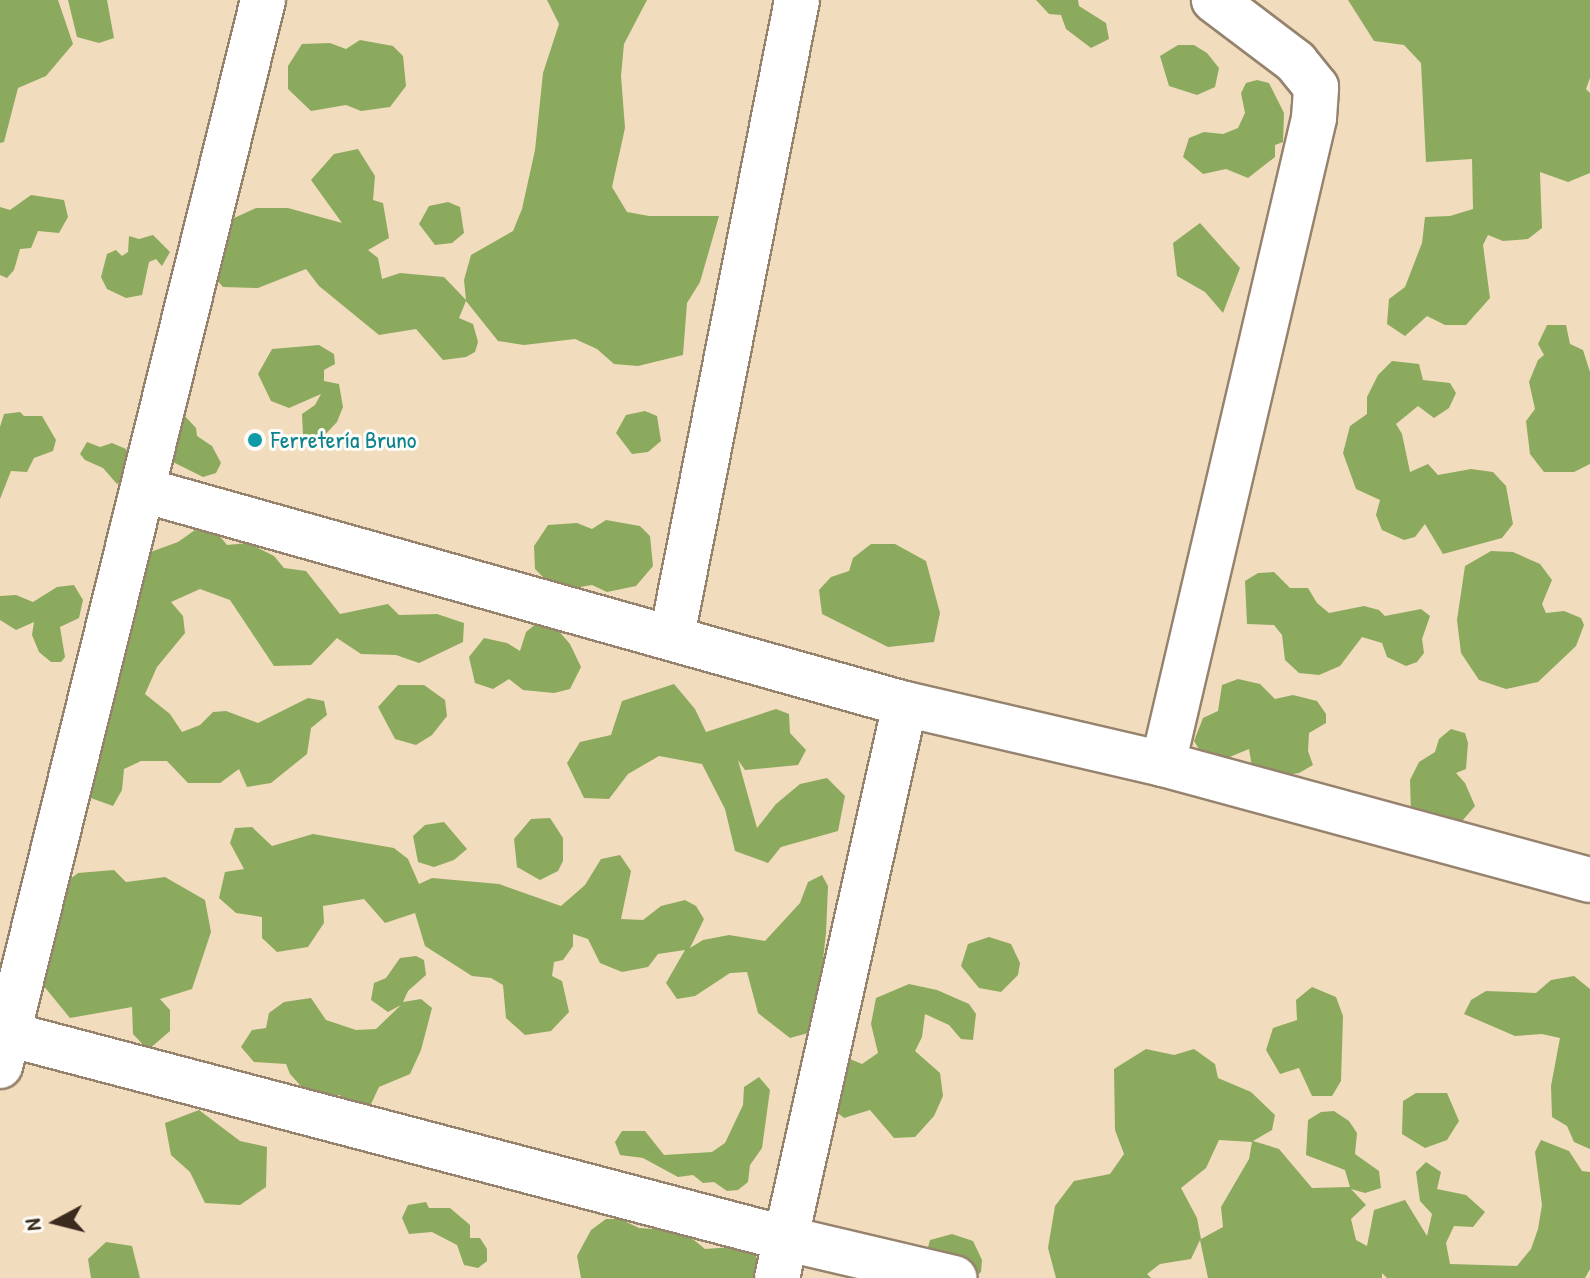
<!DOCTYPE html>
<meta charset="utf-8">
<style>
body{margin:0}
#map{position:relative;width:1590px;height:1278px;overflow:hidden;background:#f2dcbe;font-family:"Patrick Hand",sans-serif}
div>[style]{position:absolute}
.forest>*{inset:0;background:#8baa5d}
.roads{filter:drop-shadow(2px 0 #96836e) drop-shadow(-2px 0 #96836e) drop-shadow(0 2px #96836e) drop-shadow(0 -2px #96836e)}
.street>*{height:44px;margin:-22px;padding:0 22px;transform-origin:22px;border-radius:22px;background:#fff}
.dots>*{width:22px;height:22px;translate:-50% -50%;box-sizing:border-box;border:4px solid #fdfcf7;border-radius:50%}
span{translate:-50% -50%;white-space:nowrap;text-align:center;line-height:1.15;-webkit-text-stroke:6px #fdfcf7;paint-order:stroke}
.culture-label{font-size:24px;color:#0d838f}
.left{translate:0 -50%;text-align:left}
.north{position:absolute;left:16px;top:1182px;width:80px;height:80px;-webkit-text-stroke:6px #fdfcf7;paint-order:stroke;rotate:263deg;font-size:22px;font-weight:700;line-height:32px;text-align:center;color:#3b2a1e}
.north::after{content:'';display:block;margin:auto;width:28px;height:36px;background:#3b2a1e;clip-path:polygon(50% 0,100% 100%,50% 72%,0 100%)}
</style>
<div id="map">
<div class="forest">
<i style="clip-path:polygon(0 0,58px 0,73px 44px,46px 76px,18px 88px,4px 142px,0 143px)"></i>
<i style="clip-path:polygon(68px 0,107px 0,114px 38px,99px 43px,77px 37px)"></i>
<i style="clip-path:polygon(547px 0,647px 0,624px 44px,621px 76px,625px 128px,612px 187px,627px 212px,649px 216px,719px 216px,700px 282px,687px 303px,683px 355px,638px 366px,614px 364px,597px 349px,575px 339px,524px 345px,498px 341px,466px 301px,459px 318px,473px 324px,478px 342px,475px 352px,466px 357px,443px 360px,416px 329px,379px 335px,319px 286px,306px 269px,258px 288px,223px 287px,203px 264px,221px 224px,256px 208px,288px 208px,342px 223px,311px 180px,334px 154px,358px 149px,375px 176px,373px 200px,383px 203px,389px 238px,368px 250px,378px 258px,382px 279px,400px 273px,444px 277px,466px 300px,464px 280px,471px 255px,513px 231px,522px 209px,535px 150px,543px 73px,559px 24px)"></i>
<i style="clip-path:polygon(1036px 0,1078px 0,1079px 6px,1106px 23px,1109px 39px,1091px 48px,1066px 29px,1061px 15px,1049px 14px)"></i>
<i style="clip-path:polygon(1348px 0,1590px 0,1590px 78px,1586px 89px,1590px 93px,1590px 173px,1568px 182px,1540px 172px,1542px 228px,1528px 239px,1503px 241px,1488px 235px,1483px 245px,1490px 298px,1466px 325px,1445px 325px,1427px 316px,1405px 336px,1387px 324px,1389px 299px,1405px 287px,1422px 243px,1425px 217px,1450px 216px,1473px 209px,1472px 159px,1426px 162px,1421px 63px,1404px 45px,1374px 41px)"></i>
<i style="clip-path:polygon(360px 40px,393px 46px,403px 56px,406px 86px,390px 107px,361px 111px,346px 105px,311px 111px,288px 89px,288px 66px,302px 44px,330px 43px,346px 49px)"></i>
<i style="clip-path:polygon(1178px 45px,1194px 45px,1207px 53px,1219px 68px,1215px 87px,1197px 95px,1169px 86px,1160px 56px)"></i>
<i style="clip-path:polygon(1257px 80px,1269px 83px,1284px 113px,1283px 142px,1275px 145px,1275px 157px,1248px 178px,1226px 169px,1203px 174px,1183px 157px,1189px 138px,1204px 132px,1223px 134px,1238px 128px,1245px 113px,1241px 93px,1246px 83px)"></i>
<i style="clip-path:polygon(31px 195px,64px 200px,68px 217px,59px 233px,38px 231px,31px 248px,20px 249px,14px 270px,7px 278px,0 275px,0 207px,10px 210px)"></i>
<i style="clip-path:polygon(448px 202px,460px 207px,464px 233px,452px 243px,435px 245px,419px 224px,429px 206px)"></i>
<i style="clip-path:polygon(1200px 223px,1240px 268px,1223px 313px,1205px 292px,1177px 276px,1173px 243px)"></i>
<i style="clip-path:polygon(153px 235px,170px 252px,162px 266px,156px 259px,149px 262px,142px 295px,126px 298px,107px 289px,101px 277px,107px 254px,116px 250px,122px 256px,128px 252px,129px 236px,139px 239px)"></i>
<i style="clip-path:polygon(1547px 325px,1566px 325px,1570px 344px,1583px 350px,1590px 372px,1590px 464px,1574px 472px,1544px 472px,1530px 454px,1526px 421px,1535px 409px,1529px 382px,1538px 360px,1544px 355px,1538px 344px)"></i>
<i style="clip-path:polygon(319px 345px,334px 354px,335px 364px,324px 370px,324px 381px,339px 384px,343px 407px,337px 422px,317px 443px,308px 442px,303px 435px,302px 414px,315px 405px,321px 394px,289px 408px,271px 401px,258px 374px,272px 349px)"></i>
<i style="clip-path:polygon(1392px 361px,1419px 364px,1423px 380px,1450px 383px,1456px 393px,1449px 408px,1434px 418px,1418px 406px,1396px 424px,1402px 434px,1410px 472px,1428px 464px,1438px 475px,1471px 469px,1493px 472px,1506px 486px,1513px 524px,1502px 538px,1443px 554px,1425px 524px,1415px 537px,1404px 540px,1382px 530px,1376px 515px,1380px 500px,1356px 489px,1343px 453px,1350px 426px,1367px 414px,1367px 397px,1378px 375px)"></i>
<i style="clip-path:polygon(645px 411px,657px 416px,661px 441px,648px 452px,632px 454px,616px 433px,626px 415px)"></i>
<i style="clip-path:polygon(20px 412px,24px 416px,42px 416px,56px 440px,53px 451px,34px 458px,27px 472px,11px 471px,0 499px,0 427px,4px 414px)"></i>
<i style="clip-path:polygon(182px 413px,196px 428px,197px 436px,212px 446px,221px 463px,216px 473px,203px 477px,165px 458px)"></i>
<i style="clip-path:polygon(87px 442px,100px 447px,112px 443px,126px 449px,129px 455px,128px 479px,117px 484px,103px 468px,85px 460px,80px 454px)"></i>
<i style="clip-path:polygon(606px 520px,640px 526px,650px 536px,653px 566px,636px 586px,607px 592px,592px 585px,557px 591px,535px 569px,534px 546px,548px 525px,577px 523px,592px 529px)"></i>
<i style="clip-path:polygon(195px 530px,218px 534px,227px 545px,248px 543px,274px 556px,284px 568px,306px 571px,340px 614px,388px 604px,399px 615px,437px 614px,464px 623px,463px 642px,419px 663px,396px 655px,361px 654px,337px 638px,311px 665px,274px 666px,230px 600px,200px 589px,171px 602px,183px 616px,185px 633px,157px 667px,145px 694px,170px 714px,182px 732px,200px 725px,213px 712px,226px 711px,258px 723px,308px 698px,324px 701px,327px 715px,311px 728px,307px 754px,271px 783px,247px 787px,239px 769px,220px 783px,188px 783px,167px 761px,141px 761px,124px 769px,122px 790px,113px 806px,88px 797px,87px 614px,97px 590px,126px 561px,178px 542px)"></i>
<i style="clip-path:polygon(871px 544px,895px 544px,926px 561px,940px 613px,934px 642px,888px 647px,822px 614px,819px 590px,831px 577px,849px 571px,853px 558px)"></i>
<i style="clip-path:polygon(1491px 551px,1513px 552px,1540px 564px,1552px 580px,1542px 604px,1546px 613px,1564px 611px,1581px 618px,1584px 625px,1576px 646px,1538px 682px,1506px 689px,1479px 680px,1461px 653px,1457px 620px,1465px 566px)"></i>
<i style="clip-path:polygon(1274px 572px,1290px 588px,1308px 588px,1317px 603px,1329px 613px,1364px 606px,1379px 610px,1385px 616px,1421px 609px,1430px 616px,1422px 639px,1424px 653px,1417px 662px,1406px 666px,1387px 657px,1382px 643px,1362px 637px,1340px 666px,1319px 675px,1299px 673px,1285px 660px,1282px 635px,1274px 625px,1247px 624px,1245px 581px,1258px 573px)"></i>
<i style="clip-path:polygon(74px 585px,83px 600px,79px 618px,60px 627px,65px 657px,61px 662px,51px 662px,39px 652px,32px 635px,34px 622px,16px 630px,0 620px,0 596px,16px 595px,33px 602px,57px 587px)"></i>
<i style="clip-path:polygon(538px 622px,557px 629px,570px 644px,581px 667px,570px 689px,554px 693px,523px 690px,509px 679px,493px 689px,475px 683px,469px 657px,484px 638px,507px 643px,520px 651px,526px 632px)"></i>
<i style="clip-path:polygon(1238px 679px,1260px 684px,1275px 699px,1293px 695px,1317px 701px,1326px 714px,1326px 723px,1309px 733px,1308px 751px,1313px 765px,1299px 773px,1269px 778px,1252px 767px,1249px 749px,1220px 761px,1205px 759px,1194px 741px,1203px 718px,1218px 711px,1222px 685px)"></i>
<i style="clip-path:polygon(674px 684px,695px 709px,706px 732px,776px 709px,789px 714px,790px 733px,806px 750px,798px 765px,745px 770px,738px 760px,757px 828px,776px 804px,800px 784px,827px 778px,845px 796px,838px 831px,781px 847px,768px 863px,735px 851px,725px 809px,702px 764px,659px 756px,628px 774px,609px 799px,584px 798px,567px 763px,580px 742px,611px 735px,622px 701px)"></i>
<i style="clip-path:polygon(398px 685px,424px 685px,445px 700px,447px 716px,432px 735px,416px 745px,395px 739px,378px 707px)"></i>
<i style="clip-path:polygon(1451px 729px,1465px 733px,1468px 743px,1466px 769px,1456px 773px,1465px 783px,1475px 806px,1450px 835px,1411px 815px,1410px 780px,1419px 762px,1435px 752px,1439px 739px)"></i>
<i style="clip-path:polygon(550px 818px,563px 838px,563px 861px,558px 871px,540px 880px,517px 867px,514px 839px,531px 819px)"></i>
<i style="clip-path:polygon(444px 822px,467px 849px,454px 860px,434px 867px,418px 862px,413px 836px,425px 825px)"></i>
<i style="clip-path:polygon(252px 827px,272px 846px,313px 834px,394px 848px,408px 859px,419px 884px,432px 878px,499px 884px,561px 906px,585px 885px,601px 859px,620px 855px,631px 871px,621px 919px,643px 920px,661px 906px,685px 900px,696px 906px,704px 919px,690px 948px,703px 940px,729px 935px,765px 941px,800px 903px,808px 882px,822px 875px,828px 886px,826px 933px,815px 1031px,790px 1038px,758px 1013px,747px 972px,730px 973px,695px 996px,677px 999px,666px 983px,685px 950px,658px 954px,648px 967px,622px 972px,600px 963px,588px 939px,573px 934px,573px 946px,563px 960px,554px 962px,552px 976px,562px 981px,569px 1012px,551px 1031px,525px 1035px,506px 1018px,503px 985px,491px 978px,472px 976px,425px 946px,415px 913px,385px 923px,364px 899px,323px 906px,324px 923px,308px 947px,277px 952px,262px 938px,262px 917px,236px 913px,219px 898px,225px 872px,244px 869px,230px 843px,235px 828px)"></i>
<i style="clip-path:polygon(114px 870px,126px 882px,165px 877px,205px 900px,211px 932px,192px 989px,160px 999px,170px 1010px,170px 1031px,148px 1050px,133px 1034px,132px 1007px,70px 1018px,38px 979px,65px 883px,78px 873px)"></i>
<i style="clip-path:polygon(989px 937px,1011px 944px,1020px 963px,1018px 975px,1001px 992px,979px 988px,961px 966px,968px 944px)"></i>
<i style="clip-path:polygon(416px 956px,424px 960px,426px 975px,408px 991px,403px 1002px,421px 999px,432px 1008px,421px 1050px,410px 1074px,379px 1087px,364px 1119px,347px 1112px,340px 1095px,310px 1096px,290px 1074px,286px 1064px,254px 1062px,241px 1047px,252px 1030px,266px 1028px,269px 1013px,284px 1002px,311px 998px,326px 1020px,356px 1030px,376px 1029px,401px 1005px,388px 1012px,371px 1000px,374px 983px,386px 978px,400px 958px)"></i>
<i style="clip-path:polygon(1574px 976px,1590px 989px,1590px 1149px,1574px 1142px,1567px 1126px,1552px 1117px,1551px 1086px,1560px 1038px,1542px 1034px,1515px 1036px,1464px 1014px,1471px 1000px,1486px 991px,1536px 993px,1551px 980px)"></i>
<i style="clip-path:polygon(909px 984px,937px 990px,969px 1004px,976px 1014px,973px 1040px,961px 1039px,949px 1025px,925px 1014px,922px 1037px,915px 1051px,940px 1073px,943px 1096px,934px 1116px,915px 1137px,894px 1138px,870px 1110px,844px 1118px,824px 1102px,838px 1054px,862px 1064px,878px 1053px,871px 1024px,876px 998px)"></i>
<i style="clip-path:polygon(1312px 987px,1336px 997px,1343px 1016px,1341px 1081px,1332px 1096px,1312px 1096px,1299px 1068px,1280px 1074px,1266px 1050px,1273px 1028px,1297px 1020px,1296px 1000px)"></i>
<i style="clip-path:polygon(evenodd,1146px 1049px,1174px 1055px,1194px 1049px,1215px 1064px,1218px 1078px,1251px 1092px,1275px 1115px,1272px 1130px,1253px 1141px,1279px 1149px,1312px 1188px,1350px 1187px,1345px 1170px,1306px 1155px,1308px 1120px,1321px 1112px,1334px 1111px,1349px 1121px,1357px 1133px,1355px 1154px,1379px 1171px,1381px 1188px,1365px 1193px,1351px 1189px,1366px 1205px,1351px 1219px,1356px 1240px,1367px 1246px,1374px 1210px,1405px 1200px,1427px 1236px,1432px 1214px,1420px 1201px,1416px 1172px,1426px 1162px,1441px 1172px,1437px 1189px,1466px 1195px,1485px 1212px,1473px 1227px,1454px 1226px,1446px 1243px,1450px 1264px,1517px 1266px,1531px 1249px,1538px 1229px,1542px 1205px,1535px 1152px,1541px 1140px,1569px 1151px,1582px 1171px,1590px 1172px,1590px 1269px,1585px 1278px,1387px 1278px,1382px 1273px,1382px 1278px,1208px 1278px,1200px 1240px,1191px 1259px,1160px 1264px,1147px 1274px,1151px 1278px,1056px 1278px,1048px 1248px,1055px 1206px,1074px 1181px,1110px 1174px,1124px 1154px,1115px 1130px,1114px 1069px,1146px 1049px,1219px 1140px,1252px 1142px,1249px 1159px,1221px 1207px,1223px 1227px,1201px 1239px,1197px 1218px,1181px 1188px,1206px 1168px,1219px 1140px)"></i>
<i style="clip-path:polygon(759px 1077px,770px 1090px,762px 1148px,750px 1165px,748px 1182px,738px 1190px,727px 1191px,714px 1182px,703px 1183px,693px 1175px,678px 1177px,643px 1158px,620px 1155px,615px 1142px,622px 1131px,645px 1131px,664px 1155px,712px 1152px,725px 1143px,743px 1105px,744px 1087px)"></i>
<i style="clip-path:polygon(1447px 1093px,1459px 1121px,1447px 1140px,1425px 1148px,1402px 1134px,1403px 1101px,1416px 1093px)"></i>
<i style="clip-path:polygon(199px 1110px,240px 1141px,267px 1147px,266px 1187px,240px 1205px,205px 1203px,190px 1172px,171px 1155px,165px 1123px)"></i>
<i style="clip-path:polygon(426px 1202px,429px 1208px,450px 1208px,470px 1225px,470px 1238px,480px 1238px,487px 1249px,487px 1261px,478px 1268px,464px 1265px,457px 1245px,432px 1232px,409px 1234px,402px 1218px,408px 1205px)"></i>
<i style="clip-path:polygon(606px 1219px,620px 1219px,639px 1228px,683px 1231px,705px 1249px,733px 1247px,756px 1256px,760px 1278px,581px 1278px,577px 1256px,591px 1230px)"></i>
<i style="clip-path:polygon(952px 1234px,973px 1241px,982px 1260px,981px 1272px,974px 1278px,924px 1262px,930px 1240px)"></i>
<i style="clip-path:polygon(106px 1242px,132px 1246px,140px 1278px,91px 1278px,88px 1259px)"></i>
</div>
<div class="roads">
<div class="street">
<i style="left:143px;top:490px;width:791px;rotate:15.69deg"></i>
<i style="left:905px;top:704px;width:265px;rotate:13.1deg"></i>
<i style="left:1163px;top:764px;width:442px;rotate:15.2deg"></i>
<i style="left:672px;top:636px;width:648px;rotate:-78.88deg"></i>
<i style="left:1163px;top:764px;width:663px;rotate:-76.84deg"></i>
<i style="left:1314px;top:118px;width:31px;rotate:-86deg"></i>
<i style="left:1316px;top:87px;width:32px;rotate:-129deg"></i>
<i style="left:1296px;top:62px;width:103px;rotate:-142.9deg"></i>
<i style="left:8px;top:1034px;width:806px;rotate:14.73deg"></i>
<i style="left:788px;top:1239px;width:171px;rotate:13.2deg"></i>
<i style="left:0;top:1066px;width:1098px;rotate:-76.14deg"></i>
<i style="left:777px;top:1278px;width:588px;rotate:-77.43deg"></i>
</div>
</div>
<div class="dots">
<i style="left:255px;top:440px;background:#0f9aa8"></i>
</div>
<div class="culture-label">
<span class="left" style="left:271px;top:440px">Ferretería Bruno</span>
</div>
<div class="north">N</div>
</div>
